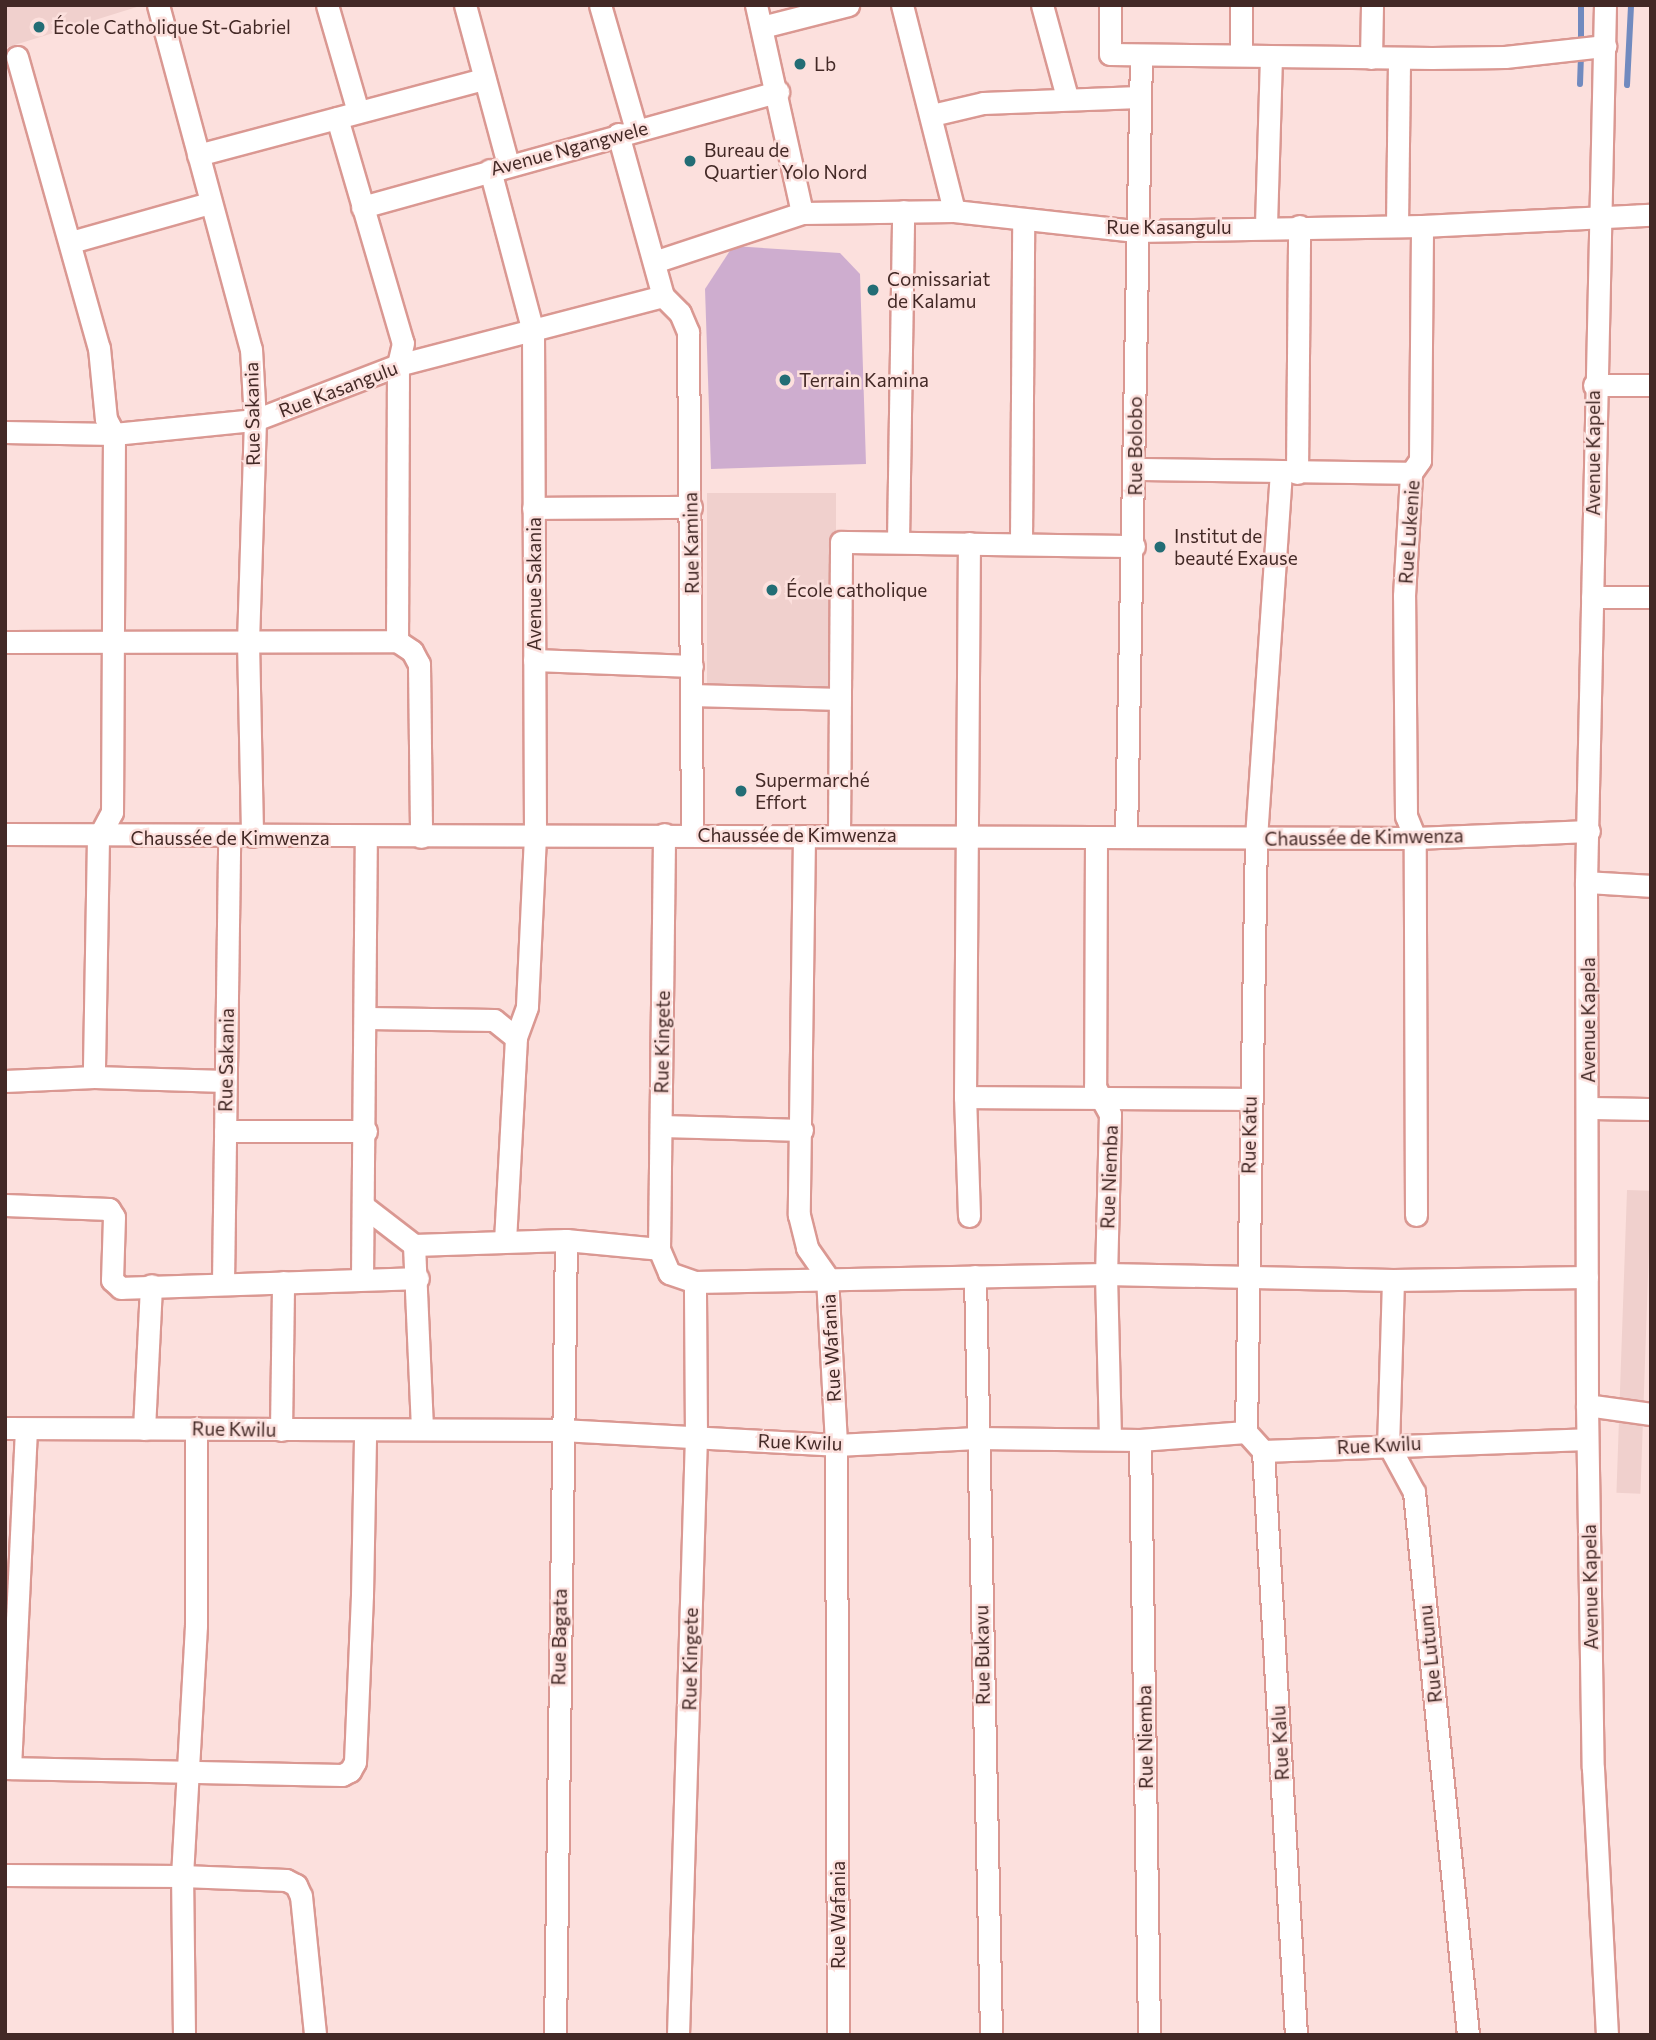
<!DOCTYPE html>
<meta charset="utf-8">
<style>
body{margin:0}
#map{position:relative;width:1656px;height:2040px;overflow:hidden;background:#fce0dd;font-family:Commissioner,sans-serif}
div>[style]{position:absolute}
.built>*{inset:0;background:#f0d0cd;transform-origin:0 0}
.green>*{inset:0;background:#ceadcf}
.stream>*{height:6px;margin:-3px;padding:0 3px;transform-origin:3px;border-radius:3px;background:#718abf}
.roads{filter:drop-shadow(2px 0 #da9892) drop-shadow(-2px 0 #da9892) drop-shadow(0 2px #da9892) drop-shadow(0 -2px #da9892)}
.minor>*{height:21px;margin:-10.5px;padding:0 10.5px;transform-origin:10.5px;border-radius:10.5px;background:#fff}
.dots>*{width:19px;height:19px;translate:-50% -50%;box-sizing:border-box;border:4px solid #fce0dd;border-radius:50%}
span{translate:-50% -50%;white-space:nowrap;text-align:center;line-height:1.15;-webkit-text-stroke:5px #fce0dd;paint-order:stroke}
.poi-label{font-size:19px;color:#432926}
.left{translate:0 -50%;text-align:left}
.street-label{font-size:19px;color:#432926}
.frame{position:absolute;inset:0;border:7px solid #432926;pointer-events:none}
</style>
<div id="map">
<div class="built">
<i style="clip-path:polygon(5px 5px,140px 5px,140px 6px,5px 48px)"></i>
<i style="left:707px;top:493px;width:129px;height:195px"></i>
<i style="left:1627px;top:1190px;width:24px;height:303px;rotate:2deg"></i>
</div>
<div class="green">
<i style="clip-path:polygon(733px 246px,840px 253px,860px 274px,866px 464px,711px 469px,705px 289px)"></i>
</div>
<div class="stream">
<i style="left:1581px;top:43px;width:38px;rotate:-90deg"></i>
<i style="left:1580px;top:84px;width:32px;rotate:-88deg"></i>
<i style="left:1627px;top:85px;width:80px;rotate:-87.1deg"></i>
</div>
<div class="roads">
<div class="minor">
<i style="left:158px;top:5px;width:356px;rotate:74.9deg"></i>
<i style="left:251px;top:349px;width:71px;rotate:86.8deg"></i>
<i style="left:255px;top:420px;width:221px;rotate:91.8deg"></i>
<i style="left:248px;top:641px;width:195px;rotate:88.8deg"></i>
<i style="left:327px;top:5px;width:111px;rotate:73.8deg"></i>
<i style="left:465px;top:5px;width:165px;rotate:74.9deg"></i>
<i style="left:600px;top:5px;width:130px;rotate:73.9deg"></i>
<i style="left:756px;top:5px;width:213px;rotate:77.5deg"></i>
<i style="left:902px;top:5px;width:212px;rotate:75.8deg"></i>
<i style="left:1042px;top:5px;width:95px;rotate:74.8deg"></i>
<i style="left:1110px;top:5px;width:49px;rotate:90deg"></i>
<i style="left:1110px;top:54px;width:322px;rotate:0.7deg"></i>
<i style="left:1432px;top:58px;width:73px;rotate:-0.8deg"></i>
<i style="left:1505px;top:57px;width:101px;rotate:-6.3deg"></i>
<i style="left:1605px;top:5px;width:877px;rotate:91.24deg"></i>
<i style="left:1586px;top:882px;width:523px;rotate:89.89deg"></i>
<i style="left:1587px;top:1405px;width:363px;rotate:89.1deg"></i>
<i style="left:1593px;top:1768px;width:267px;rotate:87deg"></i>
<i style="left:762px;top:27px;width:89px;rotate:-14.3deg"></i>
<i style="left:1241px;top:55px;width:50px;rotate:-90deg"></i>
<i style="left:17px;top:57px;width:302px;rotate:74.3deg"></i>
<i style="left:99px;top:348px;width:71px;rotate:84.4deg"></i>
<i style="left:106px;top:419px;width:17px;rotate:62deg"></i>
<i style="left:114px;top:434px;width:378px;rotate:90.3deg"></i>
<i style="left:112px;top:812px;width:30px;rotate:118deg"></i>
<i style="left:98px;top:838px;width:239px;rotate:91deg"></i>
<i style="left:1371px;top:58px;width:53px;rotate:-88.9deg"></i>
<i style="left:932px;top:115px;width:52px;rotate:-13.2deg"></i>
<i style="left:983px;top:103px;width:156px;rotate:-2.2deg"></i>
<i style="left:337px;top:118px;width:234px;rotate:73.7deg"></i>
<i style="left:403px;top:343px;width:23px;rotate:103deg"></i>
<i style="left:398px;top:365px;width:276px;rotate:90.2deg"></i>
<i style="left:618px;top:134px;width:168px;rotate:74.5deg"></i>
<i style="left:663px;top:296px;width:24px;rotate:45deg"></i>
<i style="left:680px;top:313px;width:21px;rotate:67deg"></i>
<i style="left:688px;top:332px;width:502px;rotate:89.54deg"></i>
<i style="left:198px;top:155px;width:296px;rotate:-14.9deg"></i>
<i style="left:490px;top:170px;width:168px;rotate:75.1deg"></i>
<i style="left:533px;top:332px;width:504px;rotate:89.77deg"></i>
<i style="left:535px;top:836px;width:171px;rotate:92.7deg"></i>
<i style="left:527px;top:1007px;width:33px;rotate:110deg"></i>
<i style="left:362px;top:207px;width:432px;rotate:-15.5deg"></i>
<i style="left:1266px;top:225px;width:167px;rotate:-88.3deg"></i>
<i style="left:1397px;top:226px;width:167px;rotate:-89.3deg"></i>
<i style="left:71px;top:242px;width:144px;rotate:-15.7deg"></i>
<i style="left:654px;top:262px;width:156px;rotate:-18.3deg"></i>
<i style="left:802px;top:213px;width:152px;rotate:-0.8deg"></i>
<i style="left:954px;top:211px;width:183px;rotate:6.3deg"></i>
<i style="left:1136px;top:231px;width:286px;rotate:-1deg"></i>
<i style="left:1422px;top:226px;width:229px;rotate:-2.8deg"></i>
<i style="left:1594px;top:385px;width:57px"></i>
<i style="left:5px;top:432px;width:109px;rotate:1.1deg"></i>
<i style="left:114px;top:434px;width:142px;rotate:-5.7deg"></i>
<i style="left:255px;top:420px;width:153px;rotate:-21deg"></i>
<i style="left:398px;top:365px;width:274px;rotate:-14.6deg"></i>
<i style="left:1135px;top:469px;width:276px;rotate:0.8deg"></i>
<i style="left:1297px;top:473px;width:247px;rotate:-89.5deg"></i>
<i style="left:533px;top:508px;width:158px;rotate:-0.4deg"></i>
<i style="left:898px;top:541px;width:330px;rotate:-89.1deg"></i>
<i style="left:1021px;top:542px;width:322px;rotate:-89.6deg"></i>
<i style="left:1592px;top:597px;width:59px"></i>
<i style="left:5px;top:642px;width:392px;rotate:-0.1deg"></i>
<i style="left:397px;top:641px;width:18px;rotate:34deg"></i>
<i style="left:412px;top:651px;width:15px;rotate:62deg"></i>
<i style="left:419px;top:664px;width:173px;rotate:89.3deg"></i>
<i style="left:534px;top:660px;width:158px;rotate:2.2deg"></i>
<i style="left:692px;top:695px;width:148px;rotate:1.5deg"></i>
<i style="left:5px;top:834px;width:1410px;rotate:0.16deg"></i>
<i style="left:1415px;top:838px;width:174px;rotate:-2.3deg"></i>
<i style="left:804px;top:836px;width:379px;rotate:90.8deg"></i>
<i style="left:799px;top:1215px;width:34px;rotate:76deg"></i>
<i style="left:807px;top:1248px;width:35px;rotate:55deg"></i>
<i style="left:827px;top:1277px;width:168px;rotate:86.9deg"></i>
<i style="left:836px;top:1445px;width:590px;rotate:89.81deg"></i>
<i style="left:839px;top:836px;width:294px;rotate:-89.6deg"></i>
<i style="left:841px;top:542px;width:293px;rotate:0.8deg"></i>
<i style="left:1126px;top:837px;width:782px;rotate:-88.9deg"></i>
<i style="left:1096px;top:838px;width:249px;rotate:90.2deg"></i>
<i style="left:1095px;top:1087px;width:31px;rotate:61deg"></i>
<i style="left:1110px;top:1114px;width:160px;rotate:91.4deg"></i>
<i style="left:1106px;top:1274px;width:163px;rotate:88.6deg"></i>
<i style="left:1586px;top:882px;width:65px;rotate:3.5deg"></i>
<i style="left:368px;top:1018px;width:126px;rotate:0.9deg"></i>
<i style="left:494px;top:1020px;width:28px;rotate:39deg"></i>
<i style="left:516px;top:1038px;width:203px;rotate:93.1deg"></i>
<i style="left:5px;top:1081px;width:89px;rotate:-2.6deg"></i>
<i style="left:94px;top:1077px;width:131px;rotate:1.7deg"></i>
<i style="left:965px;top:1097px;width:284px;rotate:0.4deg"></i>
<i style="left:1588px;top:1108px;width:63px;rotate:0.9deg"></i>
<i style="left:661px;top:1126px;width:141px;rotate:1.6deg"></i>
<i style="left:225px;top:1131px;width:141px"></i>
<i style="left:5px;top:1205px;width:104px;rotate:2.2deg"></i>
<i style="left:109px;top:1209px;width:9px;rotate:58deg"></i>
<i style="left:114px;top:1217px;width:63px;rotate:91.8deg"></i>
<i style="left:112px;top:1280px;width:12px;rotate:42deg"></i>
<i style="left:121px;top:1288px;width:297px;rotate:-1.9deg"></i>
<i style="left:366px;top:1208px;width:61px;rotate:37.6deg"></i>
<i style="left:414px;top:1245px;width:152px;rotate:-1.9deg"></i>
<i style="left:566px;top:1240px;width:93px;rotate:5.5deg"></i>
<i style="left:659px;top:1249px;width:26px;rotate:67deg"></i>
<i style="left:669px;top:1273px;width:28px;rotate:19deg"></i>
<i style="left:695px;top:1282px;width:411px;rotate:-1.1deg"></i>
<i style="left:1106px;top:1274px;width:287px;rotate:1.2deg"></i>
<i style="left:1393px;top:1280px;width:194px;rotate:-0.9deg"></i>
<i style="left:1416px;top:1215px;width:377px;rotate:-90.2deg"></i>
<i style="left:1415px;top:838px;width:24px;rotate:-112deg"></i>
<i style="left:1406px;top:816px;width:220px;rotate:-90.5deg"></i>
<i style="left:1404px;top:596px;width:123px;rotate:-86.7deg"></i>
<i style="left:1411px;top:473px;width:16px;rotate:-55deg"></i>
<i style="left:1420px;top:460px;width:234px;rotate:-89.5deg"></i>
<i style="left:969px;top:1216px;width:119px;rotate:-91.9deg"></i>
<i style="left:965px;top:1097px;width:554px;rotate:-89.59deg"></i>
<i style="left:414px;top:1245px;width:183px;rotate:87.5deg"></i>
<i style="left:659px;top:1249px;width:415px;rotate:-89.3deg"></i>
<i style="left:975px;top:1276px;width:759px;rotate:88.79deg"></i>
<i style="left:362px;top:1279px;width:440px;rotate:-89.5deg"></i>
<i style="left:1393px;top:1280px;width:164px;rotate:91.7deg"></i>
<i style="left:1388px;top:1444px;width:55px;rotate:61.6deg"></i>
<i style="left:1414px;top:1492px;width:546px;rotate:84.32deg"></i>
<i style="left:223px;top:1283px;width:446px;rotate:-89.2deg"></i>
<i style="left:1587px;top:1405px;width:65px;rotate:8deg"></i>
<i style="left:5px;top:1428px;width:556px;rotate:0.21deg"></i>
<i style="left:561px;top:1430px;width:275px;rotate:3.1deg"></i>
<i style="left:836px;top:1445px;width:141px;rotate:-2.8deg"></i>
<i style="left:977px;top:1438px;width:163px;rotate:0.7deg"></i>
<i style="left:1140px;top:1440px;width:106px;rotate:-4.3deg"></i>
<i style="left:1246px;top:1432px;width:25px;rotate:48deg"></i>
<i style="left:1263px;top:1451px;width:324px;rotate:-2.1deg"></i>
<i style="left:144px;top:1429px;width:144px;rotate:-87.2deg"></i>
<i style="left:281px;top:1430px;width:148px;rotate:-89.2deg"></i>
<i style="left:1246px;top:1432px;width:594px;rotate:-89.04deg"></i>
<i style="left:1256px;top:838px;width:365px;rotate:-86.1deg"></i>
<i style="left:1140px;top:1440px;width:595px;rotate:89.13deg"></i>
<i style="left:1263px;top:1451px;width:585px;rotate:86.77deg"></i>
<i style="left:5px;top:1768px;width:337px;rotate:1.2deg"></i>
<i style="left:342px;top:1775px;width:9px;rotate:-27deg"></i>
<i style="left:350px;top:1771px;width:10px;rotate:-61deg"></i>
<i style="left:355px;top:1762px;width:167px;rotate:-87.6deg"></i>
<i style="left:362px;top:1595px;width:163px;rotate:-88.9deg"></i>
<i style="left:10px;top:1768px;width:338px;rotate:-87.3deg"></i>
<i style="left:5px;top:1875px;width:177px;rotate:0.3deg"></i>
<i style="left:182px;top:1876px;width:104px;rotate:2.2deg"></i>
<i style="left:286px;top:1880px;width:11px;rotate:27deg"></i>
<i style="left:296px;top:1885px;width:12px;rotate:66deg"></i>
<i style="left:301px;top:1896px;width:140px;rotate:84.2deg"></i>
<i style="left:184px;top:2035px;width:159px;rotate:-90.7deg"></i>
<i style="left:182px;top:1876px;width:251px;rotate:-86.8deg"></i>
<i style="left:196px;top:1625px;width:197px;rotate:-90deg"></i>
<i style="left:555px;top:2035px;width:795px;rotate:-89.21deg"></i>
<i style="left:678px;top:2035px;width:599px;rotate:-88.28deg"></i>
<i style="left:696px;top:1436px;width:154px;rotate:-90.4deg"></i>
</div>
</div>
<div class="dots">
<i style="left:39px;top:27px;background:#236d75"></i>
<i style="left:800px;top:64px;background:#236d75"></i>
<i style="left:690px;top:161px;background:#236d75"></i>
<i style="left:873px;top:290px;background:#236d75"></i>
<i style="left:785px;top:380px;background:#236d75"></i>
<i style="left:1160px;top:547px;background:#236d75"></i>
<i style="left:772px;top:590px;background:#236d75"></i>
<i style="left:741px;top:791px;background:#236d75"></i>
</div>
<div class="poi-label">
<span class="left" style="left:53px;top:27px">École Catholique St-Gabriel</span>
<span class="left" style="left:814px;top:64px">Lb</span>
<span class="left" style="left:704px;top:161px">Bureau de<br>Quartier Yolo Nord</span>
<span class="left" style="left:887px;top:290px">Comissariat<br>de Kalamu</span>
<span class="left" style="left:799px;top:380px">Terrain Kamina</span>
<span class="left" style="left:1174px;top:547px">Institut de<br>beauté Exause</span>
<span class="left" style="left:786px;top:590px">École catholique</span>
<span class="left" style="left:755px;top:791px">Supermarché<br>Effort</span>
</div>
<div class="street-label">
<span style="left:569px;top:148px;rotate:-15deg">Avenue Ngangwele</span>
<span style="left:1169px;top:227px">Rue Kasangulu</span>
<span style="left:338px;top:389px;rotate:-21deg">Rue Kasangulu</span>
<span style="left:252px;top:414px;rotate:-91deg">Rue Sakania</span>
<span style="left:1135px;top:446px;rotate:-90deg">Rue Bolobo</span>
<span style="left:1593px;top:453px;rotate:-90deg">Avenue Kapela</span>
<span style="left:1409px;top:532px;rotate:-86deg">Rue Lukenie</span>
<span style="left:691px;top:543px;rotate:-91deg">Rue Kamina</span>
<span style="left:534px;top:584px;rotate:-90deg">Avenue Sakania</span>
<span style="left:797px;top:835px">Chaussée de Kimwenza</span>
<span style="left:1364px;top:837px;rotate:-1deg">Chaussée de Kimwenza</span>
<span style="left:230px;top:838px">Chaussée de Kimwenza</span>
<span style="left:1588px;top:1020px;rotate:-90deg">Avenue Kapela</span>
<span style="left:662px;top:1042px;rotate:-89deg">Rue Kingete</span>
<span style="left:226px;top:1060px;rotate:-89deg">Rue Sakania</span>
<span style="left:1249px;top:1135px;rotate:-89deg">Rue Katu</span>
<span style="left:1109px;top:1177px;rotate:-88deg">Rue Niemba</span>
<span style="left:831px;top:1348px;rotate:-93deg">Rue Wafania</span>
<span style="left:234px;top:1429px;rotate:1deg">Rue Kwilu</span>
<span style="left:800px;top:1442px;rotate:2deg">Rue Kwilu</span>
<span style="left:1379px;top:1445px;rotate:-3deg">Rue Kwilu</span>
<span style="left:1590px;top:1587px;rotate:-91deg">Avenue Kapela</span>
<span style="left:559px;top:1637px;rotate:-89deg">Rue Bagata</span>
<span style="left:1430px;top:1654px;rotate:-96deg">Rue Lutunu</span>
<span style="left:982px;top:1655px;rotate:-91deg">Rue Bukavu</span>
<span style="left:690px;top:1659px;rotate:-89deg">Rue Kingete</span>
<span style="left:1145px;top:1737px;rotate:-91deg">Rue Niemba</span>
<span style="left:1280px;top:1743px;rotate:-93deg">Rue Kalu</span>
<span style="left:838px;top:1915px;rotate:-90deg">Rue Wafania</span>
</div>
<div class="frame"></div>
</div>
